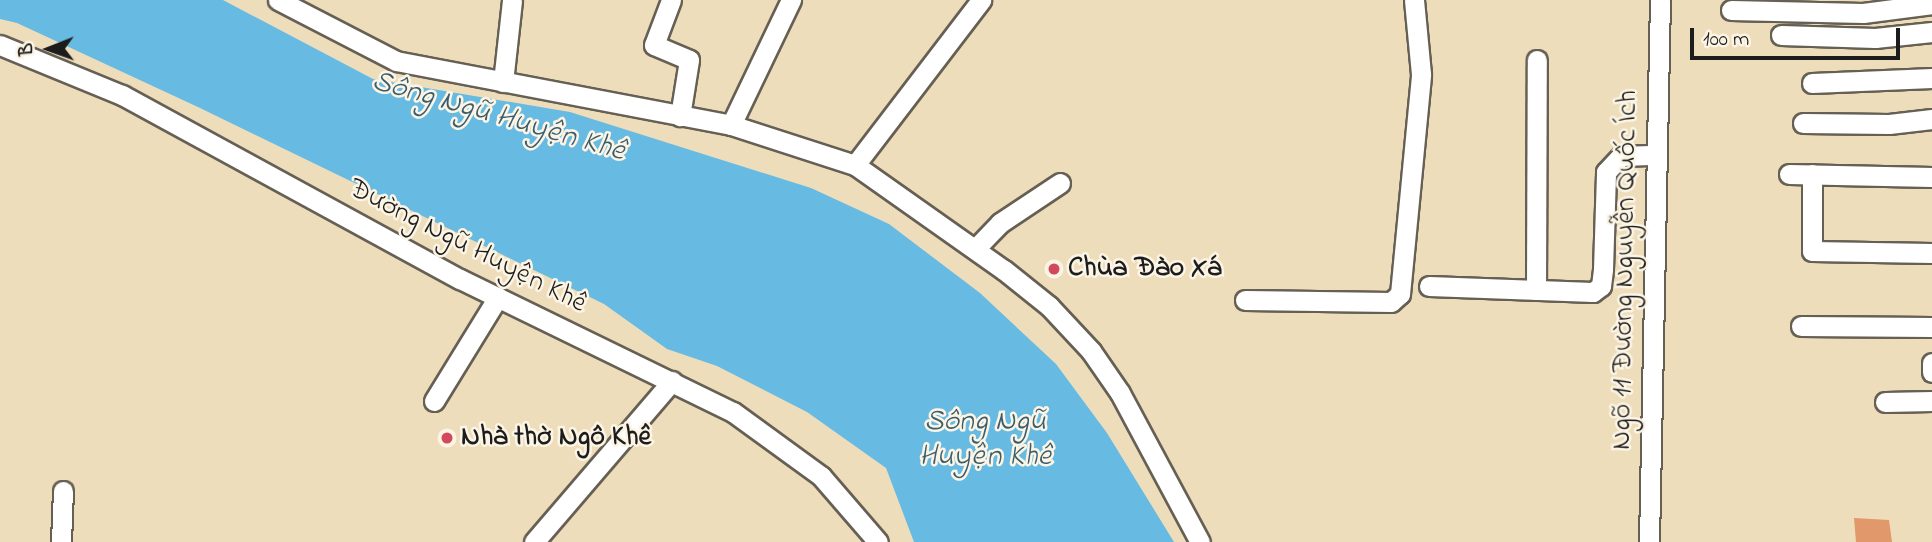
<!DOCTYPE html>
<meta charset="utf-8">
<style>
body{margin:0}
#map{position:relative;width:1932px;height:542px;overflow:hidden;background:#edb;font-family:"Indie Flower",sans-serif}
div>[style]{position:absolute}
.water>*{inset:0;background:#67bbe3}
.building>*{inset:0;background:#e1986a}
.roads{filter:drop-shadow(2px 0 #666054) drop-shadow(-2px 0 #666054) drop-shadow(0 2px #666054) drop-shadow(0 -2px #666054)}
.minor>*{height:19px;margin:-9.5px;padding:0 9.5px;transform-origin:9.5px;border-radius:9.5px;background:#fff}
.dots>*{width:19px;height:19px;translate:-50% -50%;box-sizing:border-box;border:4px solid #fcf5e5;border-radius:50%}
span{translate:-50% -50%;white-space:nowrap;text-align:center;line-height:1.15;-webkit-text-stroke:5px #fcf5e5;paint-order:stroke}
.street-label{font-size:28px;color:#1c1c1c}
.poi-label{font-size:28px;color:#1c1c1c;font-weight:700}
.left{translate:0 -50%;text-align:left}
.water-label{font-size:30px;color:#3a5c6c;font-style:italic}
.north{position:absolute;left:14px;top:14px;width:70px;height:70px;-webkit-text-stroke:5px #fcf5e5;paint-order:stroke;rotate:269deg;font-size:19px;font-weight:700;line-height:28px;text-align:center;color:#1c1c1c}
.north::after{content:'';display:block;margin:auto;width:24px;height:32px;background:#1c1c1c;clip-path:polygon(50% 0,100% 100%,50% 72%,0 100%)}
.scale{position:absolute;left:1690px;top:28px;width:210px;height:32px;box-sizing:border-box;border:4px solid #1c1c1c;border-top:0;padding-left:9px;font-size:21px;line-height:24px;white-space:nowrap;color:#1c1c1c;-webkit-text-stroke:5px #fcf5e5;paint-order:stroke}
</style>
<div id="map">
<div class="water">
<i style="clip-path:polygon(0 0,223px 0,373px 79px,570px 112px,811px 188px,889px 224px,980px 293px,1056px 364px,1107px 433px,1174px 542px,914px 542px,886px 468px,807px 412px,717px 366px,667px 349px,604px 304px,200px 108px,17px 23px,0 19px)"></i>
</div>
<div class="building">
<i style="clip-path:polygon(1854px 518px,1889px 520px,1892px 542px,1856px 542px)"></i>
</div>
<div class="roads">
<div class="minor">
<i style="left:278px;top:0;width:133px;rotate:27.3deg"></i>
<i style="left:396px;top:61px;width:341px;rotate:10.8deg"></i>
<i style="left:731px;top:125px;width:130px;rotate:17.9deg"></i>
<i style="left:855px;top:165px;width:182px;rotate:35.2deg"></i>
<i style="left:1004px;top:270px;width:58px;rotate:38.7deg"></i>
<i style="left:1049px;top:306px;width:62px;rotate:47deg"></i>
<i style="left:1091px;top:351px;width:51px;rotate:55.4deg"></i>
<i style="left:1120px;top:393px;width:169px;rotate:61.8deg"></i>
<i style="left:671px;top:0;width:48px;rotate:110.7deg"></i>
<i style="left:654px;top:45px;width:38px;rotate:23deg"></i>
<i style="left:689px;top:60px;width:57px;rotate:99.1deg"></i>
<i style="left:1731px;top:10px;width:132px;rotate:1.3deg"></i>
<i style="left:1863px;top:13px;width:70px;rotate:-7.4deg"></i>
<i style="left:1781px;top:35px;width:94px;rotate:1.8deg"></i>
<i style="left:1875px;top:38px;width:57px;rotate:-6deg"></i>
<i style="left:0;top:45px;width:132px;rotate:22.3deg"></i>
<i style="left:122px;top:95px;width:385px;rotate:28.6deg"></i>
<i style="left:460px;top:279px;width:304px;rotate:26deg"></i>
<i style="left:733px;top:412px;width:109px;rotate:36deg"></i>
<i style="left:821px;top:476px;width:87px;rotate:49.2deg"></i>
<i style="left:503px;top:82px;width:82px;rotate:-83.7deg"></i>
<i style="left:1812px;top:83px;width:120px;rotate:-2.4deg"></i>
<i style="left:1803px;top:123px;width:86px;rotate:0.7deg"></i>
<i style="left:1889px;top:124px;width:43px;rotate:-6.6deg"></i>
<i style="left:731px;top:125px;width:139px;rotate:-64.4deg"></i>
<i style="left:855px;top:165px;width:208px;rotate:-52.6deg"></i>
<i style="left:1789px;top:174px;width:143px;rotate:1.2deg"></i>
<i style="left:1812px;top:174px;width:77px;rotate:90deg"></i>
<i style="left:1812px;top:251px;width:120px;rotate:1deg"></i>
<i style="left:975px;top:249px;width:36px;rotate:-46deg"></i>
<i style="left:1000px;top:223px;width:72px;rotate:-33.7deg"></i>
<i style="left:1429px;top:286px;width:164px;rotate:2.1deg"></i>
<i style="left:1593px;top:292px;width:10px;rotate:-37deg"></i>
<i style="left:1601px;top:286px;width:17px;rotate:-83deg"></i>
<i style="left:1603px;top:269px;width:97px;rotate:-88.2deg"></i>
<i style="left:1606px;top:172px;width:22px;rotate:-47deg"></i>
<i style="left:1621px;top:156px;width:36px;rotate:-2deg"></i>
<i style="left:1536px;top:290px;width:230px;rotate:-89.8deg"></i>
<i style="left:1245px;top:300px;width:146px;rotate:0.8deg"></i>
<i style="left:1391px;top:302px;width:12px;rotate:-42deg"></i>
<i style="left:1400px;top:294px;width:221px;rotate:-84.5deg"></i>
<i style="left:1421px;top:74px;width:74px;rotate:-95.4deg"></i>
<i style="left:1801px;top:326px;width:131px;rotate:0.4deg"></i>
<i style="left:1932px;top:363px;width:9px;rotate:90deg"></i>
<i style="left:434px;top:401px;width:122px;rotate:-58.4deg"></i>
<i style="left:1885px;top:402px;width:47px;rotate:-1.2deg"></i>
<i style="left:61px;top:542px;width:51px;rotate:-87.8deg"></i>
<i style="left:534px;top:542px;width:212px;rotate:-49.4deg"></i>
<i style="left:1649px;top:542px;width:542px;rotate:-88.84deg"></i>
</div>
</div>
<div class="dots">
<i style="left:1054px;top:269px;background:#d1495b"></i>
<i style="left:447px;top:438px;background:#d1495b"></i>
</div>
<div class="street-label">
<span style="left:467px;top:247px;rotate:27deg">Đường Ngũ Huyện Khê</span>
<span style="left:1626px;top:270px;rotate:-89deg">Ngõ 11 Đường Nguyễn Quốc Ích</span>
</div>
<div class="poi-label">
<span class="left" style="left:1068px;top:269px">Chùa Đào Xá</span>
<span class="left" style="left:461px;top:438px">Nhà thờ Ngô Khê</span>
</div>
<div class="water-label">
<span style="left:498px;top:117px;rotate:16deg">Sông Ngũ Huyện Khê</span>
<span style="left:985px;top:439px">Sông Ngũ<br>Huyện Khê</span>
</div>
<div class="north">B</div>
<div class="scale">100 m</div>
</div>
